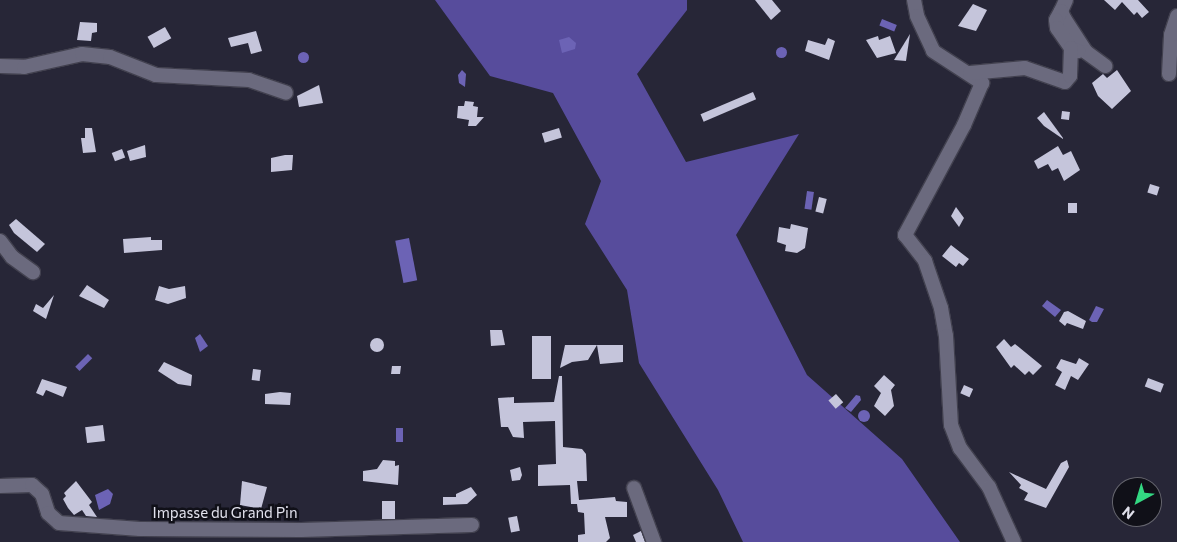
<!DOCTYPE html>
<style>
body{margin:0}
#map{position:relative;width:1177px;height:542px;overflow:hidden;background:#272637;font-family:Commissioner,sans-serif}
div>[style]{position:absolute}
.forest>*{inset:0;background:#574c9c}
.water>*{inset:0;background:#6c63b5;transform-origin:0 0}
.round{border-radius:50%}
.building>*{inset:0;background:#c5c5db;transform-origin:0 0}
.roads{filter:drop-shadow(1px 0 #42414f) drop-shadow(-1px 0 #42414f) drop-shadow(0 1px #42414f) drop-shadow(0 -1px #42414f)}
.minor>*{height:14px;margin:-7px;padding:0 7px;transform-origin:7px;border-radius:7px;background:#6b6a7e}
span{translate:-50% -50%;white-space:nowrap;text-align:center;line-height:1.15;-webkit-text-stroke:5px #101018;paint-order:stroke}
.street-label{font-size:15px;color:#e1e1ec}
.north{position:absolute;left:1112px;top:477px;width:50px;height:50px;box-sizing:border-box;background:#101018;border:1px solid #64646d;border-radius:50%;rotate:219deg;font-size:14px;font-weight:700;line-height:20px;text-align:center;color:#e1e1ec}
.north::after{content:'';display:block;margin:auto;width:18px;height:22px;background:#33d882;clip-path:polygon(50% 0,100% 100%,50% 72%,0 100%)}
</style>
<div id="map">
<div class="forest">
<i style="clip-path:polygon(435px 0,687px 0,687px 10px,637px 74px,686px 162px,799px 134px,736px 235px,807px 375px,902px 459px,960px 542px,743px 542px,718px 490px,639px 363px,627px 290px,585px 224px,601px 181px,553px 93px,490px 76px)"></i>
</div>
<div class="water">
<i style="left:882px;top:19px;width:16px;height:7px;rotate:22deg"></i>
<i style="clip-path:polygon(569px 37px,576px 43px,575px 49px,562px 53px,559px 40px)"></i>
<i class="round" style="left:775.5px;top:46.5px;width:11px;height:11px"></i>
<i class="round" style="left:297.5px;top:51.5px;width:11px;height:11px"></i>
<i style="clip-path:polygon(462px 70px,466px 74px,465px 87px,459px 83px,458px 75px)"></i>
<i style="left:807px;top:191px;width:7px;height:18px;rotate:8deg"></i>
<i style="left:409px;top:238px;width:43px;height:14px;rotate:79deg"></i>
<i style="clip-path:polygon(1047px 300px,1061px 310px,1055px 317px,1042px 306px)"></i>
<i style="clip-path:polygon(1096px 306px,1104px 309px,1097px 322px,1092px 322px,1089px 320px)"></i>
<i style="clip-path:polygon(200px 334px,208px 346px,200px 352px,195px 338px)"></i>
<i style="left:88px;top:354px;width:6px;height:18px;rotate:45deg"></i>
<i style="clip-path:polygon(856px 395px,860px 396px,861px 400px,851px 412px,845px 408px)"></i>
<i class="round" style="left:858px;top:410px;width:12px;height:12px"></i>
<i style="left:396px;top:428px;width:7px;height:14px"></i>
<i style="clip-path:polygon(108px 489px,113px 494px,110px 504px,99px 510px,95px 495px)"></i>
</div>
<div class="building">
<i style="clip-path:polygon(755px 0,772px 0,781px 11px,771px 20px)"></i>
<i style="clip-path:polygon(1104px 0,1138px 0,1149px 12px,1142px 18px,1137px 12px,1134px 15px,1122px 2px,1115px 10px)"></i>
<i style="clip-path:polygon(973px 4px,987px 10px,976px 31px,958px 26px)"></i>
<i style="clip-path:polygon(80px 22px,97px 23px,97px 32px,92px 33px,91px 41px,77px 40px)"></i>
<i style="left:165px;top:27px;width:13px;height:20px;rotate:61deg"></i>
<i style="clip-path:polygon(256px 31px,262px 51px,251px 54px,248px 43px,231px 47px,228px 38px)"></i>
<i style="clip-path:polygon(910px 34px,906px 61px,894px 60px)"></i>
<i style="clip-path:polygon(878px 36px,879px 40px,890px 36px,896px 53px,877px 58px,866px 40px)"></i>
<i style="clip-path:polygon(828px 38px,835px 41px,829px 60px,805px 51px,808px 40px,825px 45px)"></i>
<i style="clip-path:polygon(1117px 70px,1131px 91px,1112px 109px,1098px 96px,1092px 83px,1103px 74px,1107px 78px)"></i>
<i style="clip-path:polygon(319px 85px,323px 103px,299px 107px,297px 96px)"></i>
<i style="left:753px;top:92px;width:8px;height:57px;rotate:67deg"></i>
<i style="clip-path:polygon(465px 101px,474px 102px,473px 106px,478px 107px,477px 117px,484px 117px,476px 126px,468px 126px,469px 120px,457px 118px,458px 106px,464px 106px)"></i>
<i style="left:1062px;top:111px;width:8px;height:8px;rotate:7deg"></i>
<i style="clip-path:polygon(1044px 112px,1063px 138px,1063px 139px,1044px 126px,1037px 118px)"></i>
<i style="clip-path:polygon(85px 128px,92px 128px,96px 152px,83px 153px,81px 138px,85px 138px)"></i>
<i style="left:559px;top:128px;width:10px;height:18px;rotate:73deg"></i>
<i style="clip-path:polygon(145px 145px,146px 157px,130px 161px,127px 151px)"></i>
<i style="clip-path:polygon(1058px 146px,1063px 155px,1071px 151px,1080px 170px,1064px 181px,1058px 168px,1052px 171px,1048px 164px,1038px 169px,1034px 161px)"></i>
<i style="left:122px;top:149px;width:9px;height:11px;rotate:69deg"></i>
<i style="clip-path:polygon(285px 155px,293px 155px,292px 170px,271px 172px,271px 158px)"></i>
<i style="left:1150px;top:184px;width:10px;height:9px;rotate:17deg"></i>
<i style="left:819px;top:197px;width:8px;height:15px;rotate:14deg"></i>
<i style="left:1068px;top:203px;width:9px;height:10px"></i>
<i style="clip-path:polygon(956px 207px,964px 218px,959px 227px,951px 216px)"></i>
<i style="clip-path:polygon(16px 219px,45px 244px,37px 252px,14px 233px,9px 225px)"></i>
<i style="clip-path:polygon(791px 224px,808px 228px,805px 248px,797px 253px,785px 251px,786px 245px,777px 242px,779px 227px,790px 229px)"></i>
<i style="clip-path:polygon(151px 237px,151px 240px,162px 240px,162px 250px,124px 253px,123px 239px)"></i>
<i style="clip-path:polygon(951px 245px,969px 259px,963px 266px,959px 263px,956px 267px,942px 256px)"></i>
<i style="clip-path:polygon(87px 285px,109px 300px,104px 308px,79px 296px)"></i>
<i style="clip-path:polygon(159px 286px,169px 289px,185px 286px,186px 298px,168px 304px,155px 300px)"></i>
<i style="clip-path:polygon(54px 295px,46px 319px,33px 311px,36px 304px,43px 308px)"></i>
<i style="clip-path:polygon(1068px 311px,1086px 321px,1083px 329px,1067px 323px,1065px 326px,1059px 321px,1064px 312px)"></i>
<i style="clip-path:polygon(490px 330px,502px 330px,505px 345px,491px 346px)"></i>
<i style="left:532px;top:336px;width:19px;height:43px"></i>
<i class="round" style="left:370px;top:338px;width:14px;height:14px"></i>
<i style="clip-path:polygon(1004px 339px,1011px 347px,1015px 344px,1042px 366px,1033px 375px,1029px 371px,1025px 375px,1014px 365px,1011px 368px,996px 347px)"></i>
<i style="clip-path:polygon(565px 345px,623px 345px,623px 362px,600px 364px,597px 345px,588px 360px,572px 362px,560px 368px)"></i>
<i style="clip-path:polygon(1079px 358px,1089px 364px,1078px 380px,1071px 376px,1065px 390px,1055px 385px,1062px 372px,1056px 368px,1061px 359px,1076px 364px)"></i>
<i style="clip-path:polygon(164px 362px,192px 375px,191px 386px,178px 384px,158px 371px)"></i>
<i style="clip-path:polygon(392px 366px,401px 366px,400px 374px,391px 374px)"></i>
<i style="left:253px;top:369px;width:8px;height:11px;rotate:7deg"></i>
<i style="clip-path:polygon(884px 375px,895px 385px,891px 390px,894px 406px,885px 416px,874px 406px,881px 393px,874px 386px)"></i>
<i style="clip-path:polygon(559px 376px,562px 376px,563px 447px,582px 449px,586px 454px,587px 481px,577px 481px,579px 500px,615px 497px,616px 501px,627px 502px,627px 517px,605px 517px,610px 538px,606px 542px,578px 542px,578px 535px,585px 534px,584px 513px,578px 512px,577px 504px,571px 504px,570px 485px,538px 486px,538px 465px,556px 464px,555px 421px,523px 422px,524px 438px,513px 437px,508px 427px,501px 427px,498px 398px,514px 397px,514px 403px,554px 402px)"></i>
<i style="left:1148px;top:378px;width:17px;height:9px;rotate:21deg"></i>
<i style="clip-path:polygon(42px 379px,67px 387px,63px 397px,46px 390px,43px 396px,36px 393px)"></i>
<i style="left:964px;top:385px;width:10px;height:9px;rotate:24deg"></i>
<i style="clip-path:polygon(280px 392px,291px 393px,290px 405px,265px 404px,265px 394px)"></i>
<i style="left:836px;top:394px;width:11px;height:10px;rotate:49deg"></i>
<i style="left:103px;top:425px;width:16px;height:18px;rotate:83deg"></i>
<i style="clip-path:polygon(383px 460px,395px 461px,395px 466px,399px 465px,398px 485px,363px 481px,363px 471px,377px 469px)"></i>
<i style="clip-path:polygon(1067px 460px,1069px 467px,1046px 508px,1024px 500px,1028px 493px,1019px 488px,1021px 485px,1009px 472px,1046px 489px,1061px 463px)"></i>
<i style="clip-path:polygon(520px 467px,522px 475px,520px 480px,512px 481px,510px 470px)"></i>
<i style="clip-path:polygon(76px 481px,92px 502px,89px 505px,97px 517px,86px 516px,82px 510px,74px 515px,68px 508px,63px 499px,66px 496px,64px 493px)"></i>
<i style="clip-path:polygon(242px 481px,267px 487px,261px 509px,240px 505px)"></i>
<i style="clip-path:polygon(471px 487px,477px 495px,467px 504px,443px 505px,443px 497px,456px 497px,456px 494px)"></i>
<i style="left:382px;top:501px;width:13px;height:18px"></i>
<i style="left:517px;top:516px;width:15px;height:9px;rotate:79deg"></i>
<i style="clip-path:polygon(641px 531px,645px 542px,636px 542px,633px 535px)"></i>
</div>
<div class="roads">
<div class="minor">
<i style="left:914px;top:0;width:16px;rotate:79deg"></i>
<i style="left:917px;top:16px;width:38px;rotate:65deg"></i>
<i style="left:933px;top:51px;width:59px;rotate:33.1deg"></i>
<i style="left:982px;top:83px;width:46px;rotate:113.2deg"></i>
<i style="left:964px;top:125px;width:125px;rotate:118.2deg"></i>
<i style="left:905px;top:235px;width:33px;rotate:52deg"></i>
<i style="left:925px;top:261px;width:50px;rotate:71.2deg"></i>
<i style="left:941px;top:308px;width:28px;rotate:80deg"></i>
<i style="left:946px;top:336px;width:89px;rotate:86.8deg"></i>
<i style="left:951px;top:425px;width:25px;rotate:69deg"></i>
<i style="left:960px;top:448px;width:49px;rotate:53.4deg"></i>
<i style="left:989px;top:487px;width:60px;rotate:65.6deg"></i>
<i style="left:1066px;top:0;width:12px;rotate:114deg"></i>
<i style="left:1061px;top:11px;width:8px;rotate:67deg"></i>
<i style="left:1064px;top:18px;width:40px;rotate:57.1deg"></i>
<i style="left:1086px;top:52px;width:24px;rotate:36deg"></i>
<i style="left:1061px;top:11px;width:10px;rotate:119deg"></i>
<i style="left:1056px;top:20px;width:8px;rotate:83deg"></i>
<i style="left:1057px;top:28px;width:24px;rotate:55deg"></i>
<i style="left:1071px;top:48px;width:8px;rotate:23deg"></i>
<i style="left:0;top:66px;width:24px;rotate:2deg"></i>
<i style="left:24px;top:67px;width:59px;rotate:-12.6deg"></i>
<i style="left:82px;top:54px;width:28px;rotate:6deg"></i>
<i style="left:110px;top:57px;width:49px;rotate:21.4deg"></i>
<i style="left:156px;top:75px;width:93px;rotate:3.1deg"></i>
<i style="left:249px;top:80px;width:39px;rotate:19deg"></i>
<i style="left:970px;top:73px;width:55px;rotate:-5.2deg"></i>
<i style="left:1025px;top:68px;width:42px;rotate:19.3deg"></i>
<i style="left:1065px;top:82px;width:8px;rotate:-50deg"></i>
<i style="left:1070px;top:76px;width:28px;rotate:-88deg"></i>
<i style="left:1169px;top:74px;width:39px;rotate:-87deg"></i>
<i style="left:1171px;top:35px;width:20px;rotate:-72deg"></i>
<i style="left:0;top:241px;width:20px;rotate:53deg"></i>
<i style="left:12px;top:257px;width:26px;rotate:36deg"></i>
<i style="left:0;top:486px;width:32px;rotate:-2deg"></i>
<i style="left:32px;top:485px;width:13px;rotate:42deg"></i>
<i style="left:42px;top:494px;width:20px;rotate:72deg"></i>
<i style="left:48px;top:513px;width:15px;rotate:42deg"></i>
<i style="left:59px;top:523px;width:81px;rotate:4.2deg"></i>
<i style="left:140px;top:529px;width:161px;rotate:0.4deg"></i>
<i style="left:301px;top:530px;width:171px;rotate:-1.7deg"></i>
<i style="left:634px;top:488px;width:58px;rotate:69.7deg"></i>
</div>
</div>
<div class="street-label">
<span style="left:225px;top:513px">Impasse du Grand Pin</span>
</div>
<div class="north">N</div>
</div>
